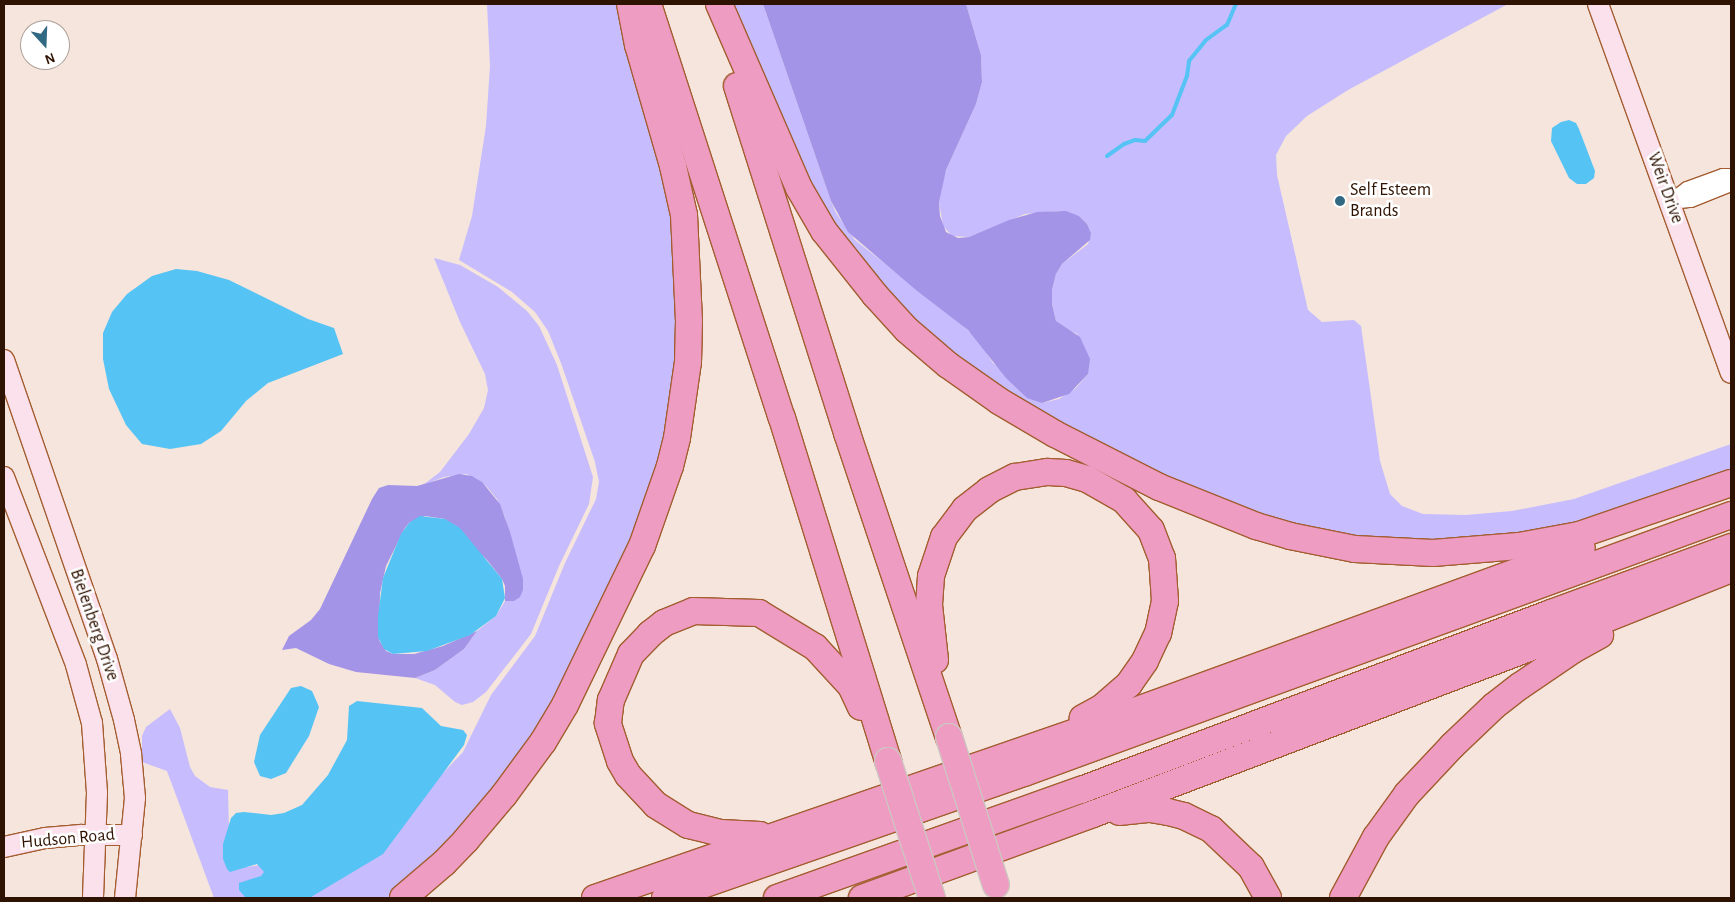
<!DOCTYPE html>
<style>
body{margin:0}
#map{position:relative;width:1735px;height:902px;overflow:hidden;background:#f5e5dc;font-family:"Alegreya Sans",sans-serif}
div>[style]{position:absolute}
.green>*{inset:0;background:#c6bcfe}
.forest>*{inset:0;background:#a394e8}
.water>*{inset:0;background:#56c3f5}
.stream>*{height:4px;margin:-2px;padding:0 2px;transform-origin:2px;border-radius:2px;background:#56c3f5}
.roads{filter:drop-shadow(1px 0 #a45d30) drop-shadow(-1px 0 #a45d30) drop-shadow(0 1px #a45d30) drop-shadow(0 -1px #a45d30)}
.street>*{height:14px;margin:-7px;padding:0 7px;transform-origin:7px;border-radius:7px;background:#fff}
.secondary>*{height:20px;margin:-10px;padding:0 10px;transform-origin:10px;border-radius:10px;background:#fae1ec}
.highway>*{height:26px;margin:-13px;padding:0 13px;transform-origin:13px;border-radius:13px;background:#ee9cc1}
.bridges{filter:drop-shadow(1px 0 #cdc6c2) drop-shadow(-1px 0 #cdc6c2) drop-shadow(0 1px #cdc6c2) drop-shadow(0 -1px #cdc6c2)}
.highway-bridge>*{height:26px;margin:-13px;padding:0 13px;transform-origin:13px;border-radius:13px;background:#ee9cc1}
.dots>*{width:14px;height:14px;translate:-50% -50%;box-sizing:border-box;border:2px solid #fff;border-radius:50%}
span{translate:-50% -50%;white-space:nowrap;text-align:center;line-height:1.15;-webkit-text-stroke:5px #fff;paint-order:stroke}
.street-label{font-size:18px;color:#2f1302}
.poi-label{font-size:18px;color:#2f1302}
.left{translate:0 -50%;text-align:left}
.frame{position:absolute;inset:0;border:5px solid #2f1302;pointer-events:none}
.north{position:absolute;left:20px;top:20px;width:50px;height:50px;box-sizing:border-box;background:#fff;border:1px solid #aca19a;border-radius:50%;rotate:160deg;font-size:14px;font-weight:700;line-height:20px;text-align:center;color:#2f1302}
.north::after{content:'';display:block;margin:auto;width:18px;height:22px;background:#316983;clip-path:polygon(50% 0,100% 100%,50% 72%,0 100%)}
</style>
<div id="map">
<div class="green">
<i style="clip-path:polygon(487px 4px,620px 4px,668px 202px,678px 268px,675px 391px,649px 503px,567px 679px,510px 778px,394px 898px,214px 898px,167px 771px,142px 762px,142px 736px,146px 727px,170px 709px,180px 728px,190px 767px,195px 776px,210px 787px,228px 790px,229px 832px,247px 867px,266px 864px,422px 787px,444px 772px,463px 752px,491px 695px,535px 636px,565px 563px,596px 499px,599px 482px,595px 462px,561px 363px,548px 331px,535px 312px,512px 292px,459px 260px,472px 216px,486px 126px,490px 66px)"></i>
<i style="clip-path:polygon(732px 4px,763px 4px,831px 201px,836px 213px,855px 240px,958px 321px,978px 340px,993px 363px,1042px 403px,1059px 399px,1076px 388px,1088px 374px,1077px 334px,1060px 326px,1056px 321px,1052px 304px,1052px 290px,1056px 274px,1062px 264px,1088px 244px,1091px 233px,1087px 224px,1079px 216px,1058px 211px,1025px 214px,969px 237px,952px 236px,943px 226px,939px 202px,940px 191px,946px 170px,976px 104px,982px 82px,981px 55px,966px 4px,1508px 4px,1348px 90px,1307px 116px,1286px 136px,1276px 155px,1277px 175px,1308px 310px,1322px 322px,1354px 320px,1361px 326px,1380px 461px,1390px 494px,1402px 506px,1423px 514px,1466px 515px,1512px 511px,1574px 499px,1731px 444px,1731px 471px,1573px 529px,1401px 545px,1275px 524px,1070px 434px,922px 333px,818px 205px)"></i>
<i style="clip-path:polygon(434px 258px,460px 265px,498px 287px,527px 311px,539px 326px,557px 365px,593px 477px,589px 504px,559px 566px,531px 634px,486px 692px,473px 702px,462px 705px,455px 702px,435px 685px,415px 678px,435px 670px,464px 649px,477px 631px,496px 616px,505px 601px,508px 601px,523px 590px,523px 586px,505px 517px,497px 499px,486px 486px,477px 479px,466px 474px,444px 477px,423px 485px,440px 472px,469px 434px,484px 408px,488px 390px,485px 374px,460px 322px)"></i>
</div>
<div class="forest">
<i style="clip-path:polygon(763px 4px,966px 4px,981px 55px,982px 82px,976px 104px,946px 170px,939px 202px,940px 216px,946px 232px,958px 238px,969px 237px,1009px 220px,1037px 212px,1066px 211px,1079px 216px,1087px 224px,1091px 233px,1090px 240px,1062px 264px,1056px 274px,1052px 290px,1052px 304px,1056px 321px,1080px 337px,1090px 359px,1088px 374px,1069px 394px,1042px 403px,1027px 398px,1006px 378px,968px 330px,916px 290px,848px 232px,831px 201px)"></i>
<i style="clip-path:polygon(459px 474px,472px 476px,482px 482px,500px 504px,510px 532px,523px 579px,523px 590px,520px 597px,514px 601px,505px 601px,505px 586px,502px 579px,487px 560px,445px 519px,425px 516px,409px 523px,405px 528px,386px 566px,380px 593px,379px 640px,386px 651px,393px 654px,414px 654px,443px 646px,477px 631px,464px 649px,435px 670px,415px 678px,356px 672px,329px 664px,296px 648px,282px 650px,289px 636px,311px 620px,320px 609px,372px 499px,379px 488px,388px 485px,417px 486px)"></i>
</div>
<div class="water">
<i style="clip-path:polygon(1569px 120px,1576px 123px,1579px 129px,1595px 171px,1594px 178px,1586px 184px,1577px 184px,1569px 178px,1551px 141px,1552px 128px,1561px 122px)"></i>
<i style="clip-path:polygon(176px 269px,197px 271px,229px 280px,308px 319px,334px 328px,343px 354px,268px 383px,246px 401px,221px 431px,201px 444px,170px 449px,142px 444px,126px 425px,109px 389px,103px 359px,103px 333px,112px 312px,127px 294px,152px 276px)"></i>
<i style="clip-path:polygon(420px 516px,445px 519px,460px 528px,502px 579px,505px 598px,496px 616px,470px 635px,427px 651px,393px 654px,384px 649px,378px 637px,378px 616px,383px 578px,401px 534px,409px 523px)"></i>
<i style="clip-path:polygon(301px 686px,312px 691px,319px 707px,309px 736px,286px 773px,271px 779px,260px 776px,254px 762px,260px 735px,291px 688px)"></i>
<i style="clip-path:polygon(357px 701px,422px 708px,441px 726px,463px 730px,467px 735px,464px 745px,383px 854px,311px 897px,245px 897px,239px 890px,239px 883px,261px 876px,264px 872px,257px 864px,230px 872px,227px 869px,223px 859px,223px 844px,231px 818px,236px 813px,244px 812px,271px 815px,284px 813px,302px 805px,328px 775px,347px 740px,349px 706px)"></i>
</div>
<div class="stream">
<i style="left:1107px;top:156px;width:21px;rotate:-35deg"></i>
<i style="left:1124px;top:144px;width:12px;rotate:-20deg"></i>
<i style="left:1135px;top:140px;width:10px;rotate:6deg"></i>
<i style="left:1145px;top:141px;width:37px;rotate:-44deg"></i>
<i style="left:1172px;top:115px;width:42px;rotate:-69deg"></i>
<i style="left:1187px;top:76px;width:15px;rotate:-82deg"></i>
<i style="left:1189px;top:61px;width:27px;rotate:-51deg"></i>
<i style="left:1206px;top:40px;width:26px;rotate:-36deg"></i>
<i style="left:1227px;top:25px;width:23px;rotate:-67deg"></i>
</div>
<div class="roads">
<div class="street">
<i style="left:1670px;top:202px;width:21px;rotate:-37deg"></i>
<i style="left:1687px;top:189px;width:38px;rotate:-20deg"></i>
<i style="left:1723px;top:176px;width:8px"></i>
<i style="left:1671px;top:202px;width:20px;rotate:-6deg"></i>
<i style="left:1691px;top:200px;width:43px;rotate:-21.8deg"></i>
</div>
<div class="secondary">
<i style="left:1598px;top:4px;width:392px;rotate:70.2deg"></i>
<i style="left:4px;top:360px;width:316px;rotate:71deg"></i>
<i style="left:107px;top:659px;width:63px;rotate:74.4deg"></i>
<i style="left:124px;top:720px;width:35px;rotate:78deg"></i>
<i style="left:131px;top:754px;width:44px;rotate:84.8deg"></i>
<i style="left:135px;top:798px;width:100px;rotate:95.7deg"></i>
<i style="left:4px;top:477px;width:201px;rotate:69deg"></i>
<i style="left:76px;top:665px;width:60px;rotate:74.6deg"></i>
<i style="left:92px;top:723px;width:70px;rotate:85.9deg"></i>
<i style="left:97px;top:793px;width:105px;rotate:92.2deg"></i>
<i style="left:4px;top:847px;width:42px;rotate:-12.4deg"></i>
<i style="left:45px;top:838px;width:36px;rotate:-5deg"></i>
<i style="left:81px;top:835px;width:51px"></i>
</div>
<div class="highway">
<i style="left:648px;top:4px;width:435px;rotate:72.1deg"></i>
<i style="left:782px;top:418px;width:359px;rotate:72.8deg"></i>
<i style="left:719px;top:4px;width:201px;rotate:66.5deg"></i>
<i style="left:799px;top:188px;width:50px;rotate:59.8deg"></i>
<i style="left:824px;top:231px;width:82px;rotate:51.4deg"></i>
<i style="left:875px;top:295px;width:47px;rotate:47.6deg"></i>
<i style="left:907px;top:330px;width:54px;rotate:40.5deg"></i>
<i style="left:948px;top:365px;width:62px;rotate:35.2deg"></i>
<i style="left:999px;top:401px;width:65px;rotate:30.5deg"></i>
<i style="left:1055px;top:434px;width:117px;rotate:27deg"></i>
<i style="left:1159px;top:487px;width:105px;rotate:21.9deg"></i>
<i style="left:1256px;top:526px;width:35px;rotate:16deg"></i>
<i style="left:1290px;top:536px;width:66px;rotate:11.3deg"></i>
<i style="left:1355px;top:549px;width:78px;rotate:2.9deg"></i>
<i style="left:1433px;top:553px;width:86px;rotate:-4.7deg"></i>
<i style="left:1519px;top:546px;width:61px;rotate:-10.4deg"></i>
<i style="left:1579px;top:535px;width:161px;rotate:-18.9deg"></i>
<i style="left:737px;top:86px;width:364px;rotate:72.4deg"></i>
<i style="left:847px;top:433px;width:321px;rotate:71.5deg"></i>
<i style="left:935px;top:660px;width:55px;rotate:-96.2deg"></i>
<i style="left:929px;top:605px;width:29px;rotate:-86deg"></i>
<i style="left:931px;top:576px;width:41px;rotate:-71.6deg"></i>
<i style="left:944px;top:537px;width:35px;rotate:-53deg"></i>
<i style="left:965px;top:509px;width:31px;rotate:-38deg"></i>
<i style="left:989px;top:490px;width:29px;rotate:-27deg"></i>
<i style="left:1015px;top:477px;width:33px;rotate:-9deg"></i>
<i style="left:1048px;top:472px;width:18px;rotate:3deg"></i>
<i style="left:1066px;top:473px;width:22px;rotate:16deg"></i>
<i style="left:1087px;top:479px;width:43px;rotate:29.6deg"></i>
<i style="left:1124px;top:500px;width:40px;rotate:48deg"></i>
<i style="left:1151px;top:530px;width:30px;rotate:69deg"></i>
<i style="left:1162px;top:558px;width:43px;rotate:86deg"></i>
<i style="left:1165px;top:601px;width:33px;rotate:102deg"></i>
<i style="left:1158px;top:633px;width:31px;rotate:115deg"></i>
<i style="left:1145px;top:661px;width:28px;rotate:125deg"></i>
<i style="left:1129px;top:684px;width:37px;rotate:139deg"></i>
<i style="left:1101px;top:708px;width:21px;rotate:151deg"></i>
<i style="left:1119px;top:812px;width:31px;rotate:-6deg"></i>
<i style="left:1150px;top:809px;width:18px;rotate:9deg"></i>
<i style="left:1168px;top:812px;width:16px;rotate:14deg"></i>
<i style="left:1184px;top:816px;width:30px;rotate:26deg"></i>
<i style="left:1211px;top:829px;width:55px;rotate:43.5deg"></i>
<i style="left:1251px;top:867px;width:35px;rotate:61deg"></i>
<i style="left:760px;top:835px;width:39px;rotate:-177deg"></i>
<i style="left:721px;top:833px;width:34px;rotate:-166deg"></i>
<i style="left:688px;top:825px;width:38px;rotate:-148deg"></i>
<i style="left:656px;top:805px;width:41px;rotate:-133deg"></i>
<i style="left:628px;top:775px;width:16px;rotate:-120deg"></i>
<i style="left:620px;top:761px;width:40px;rotate:-108deg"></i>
<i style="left:608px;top:723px;width:23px;rotate:-83deg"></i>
<i style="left:611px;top:700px;width:50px;rotate:-66.5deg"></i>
<i style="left:631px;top:654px;width:28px;rotate:-46deg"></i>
<i style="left:650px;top:634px;width:18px;rotate:-38deg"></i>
<i style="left:664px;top:623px;width:31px;rotate:-22deg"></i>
<i style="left:693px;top:611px;width:66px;rotate:1.7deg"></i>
<i style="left:759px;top:613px;width:66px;rotate:31.3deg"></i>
<i style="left:815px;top:647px;width:53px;rotate:47.3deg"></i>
<i style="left:851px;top:686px;width:23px;rotate:65deg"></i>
<i style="left:403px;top:898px;width:54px;rotate:-40.5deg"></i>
<i style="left:444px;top:863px;width:32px;rotate:-46deg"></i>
<i style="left:466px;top:840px;width:59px;rotate:-49.8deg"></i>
<i style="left:504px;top:795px;width:66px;rotate:-53.7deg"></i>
<i style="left:543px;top:742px;width:43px;rotate:-59.3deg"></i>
<i style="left:565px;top:705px;width:177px;rotate:-64.2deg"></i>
<i style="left:642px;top:546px;width:85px;rotate:-70.7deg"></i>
<i style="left:670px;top:466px;width:29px;rotate:-76deg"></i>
<i style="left:677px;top:438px;width:77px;rotate:-81.8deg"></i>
<i style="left:688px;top:362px;width:41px;rotate:-88.6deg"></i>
<i style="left:689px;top:321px;width:106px;rotate:-92.7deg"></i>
<i style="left:684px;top:215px;width:50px;rotate:-102.7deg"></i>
<i style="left:673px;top:166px;width:126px;rotate:-106.1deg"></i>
<i style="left:638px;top:45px;width:42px;rotate:-101deg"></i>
<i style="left:595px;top:898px;width:545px;rotate:-19.07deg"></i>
<i style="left:1110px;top:720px;width:502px;rotate:-20.02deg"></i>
<i style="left:665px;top:898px;width:380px;rotate:-19.2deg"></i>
<i style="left:1024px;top:773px;width:753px;rotate:-20.05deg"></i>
<i style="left:777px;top:898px;width:323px;rotate:-19.6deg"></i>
<i style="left:1081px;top:790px;width:502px;rotate:-20.64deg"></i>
<i style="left:1551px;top:613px;width:192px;rotate:-20.1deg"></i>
<i style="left:862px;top:898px;width:246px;rotate:-20deg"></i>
<i style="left:1093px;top:814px;width:551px;rotate:-20.84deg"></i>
<i style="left:1608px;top:618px;width:132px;rotate:-21.7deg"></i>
<i style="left:1343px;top:898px;width:69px;rotate:-61.6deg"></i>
<i style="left:1376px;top:837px;width:53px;rotate:-54.2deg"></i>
<i style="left:1407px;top:794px;width:66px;rotate:-46.8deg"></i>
<i style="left:1452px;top:746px;width:58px;rotate:-43.6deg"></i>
<i style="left:1494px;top:706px;width:33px;rotate:-38deg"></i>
<i style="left:1520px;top:686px;width:64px;rotate:-34.2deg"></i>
<i style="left:1573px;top:650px;width:31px;rotate:-29deg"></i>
</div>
</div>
<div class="bridges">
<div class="highway-bridge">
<i style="left:949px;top:737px;width:155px;rotate:72.4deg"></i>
<i style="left:888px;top:761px;width:144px;rotate:72.2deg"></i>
</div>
</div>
<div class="dots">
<i style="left:1340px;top:201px;background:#316983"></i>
</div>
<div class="street-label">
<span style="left:1665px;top:188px;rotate:70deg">Weir Drive</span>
<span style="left:94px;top:625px;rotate:71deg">Bielenberg Drive</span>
<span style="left:68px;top:839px;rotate:-5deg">Hudson Road</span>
</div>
<div class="poi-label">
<span class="left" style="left:1350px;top:201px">Self Esteem<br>Brands</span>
</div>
<div class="frame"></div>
<div class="north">N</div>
</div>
